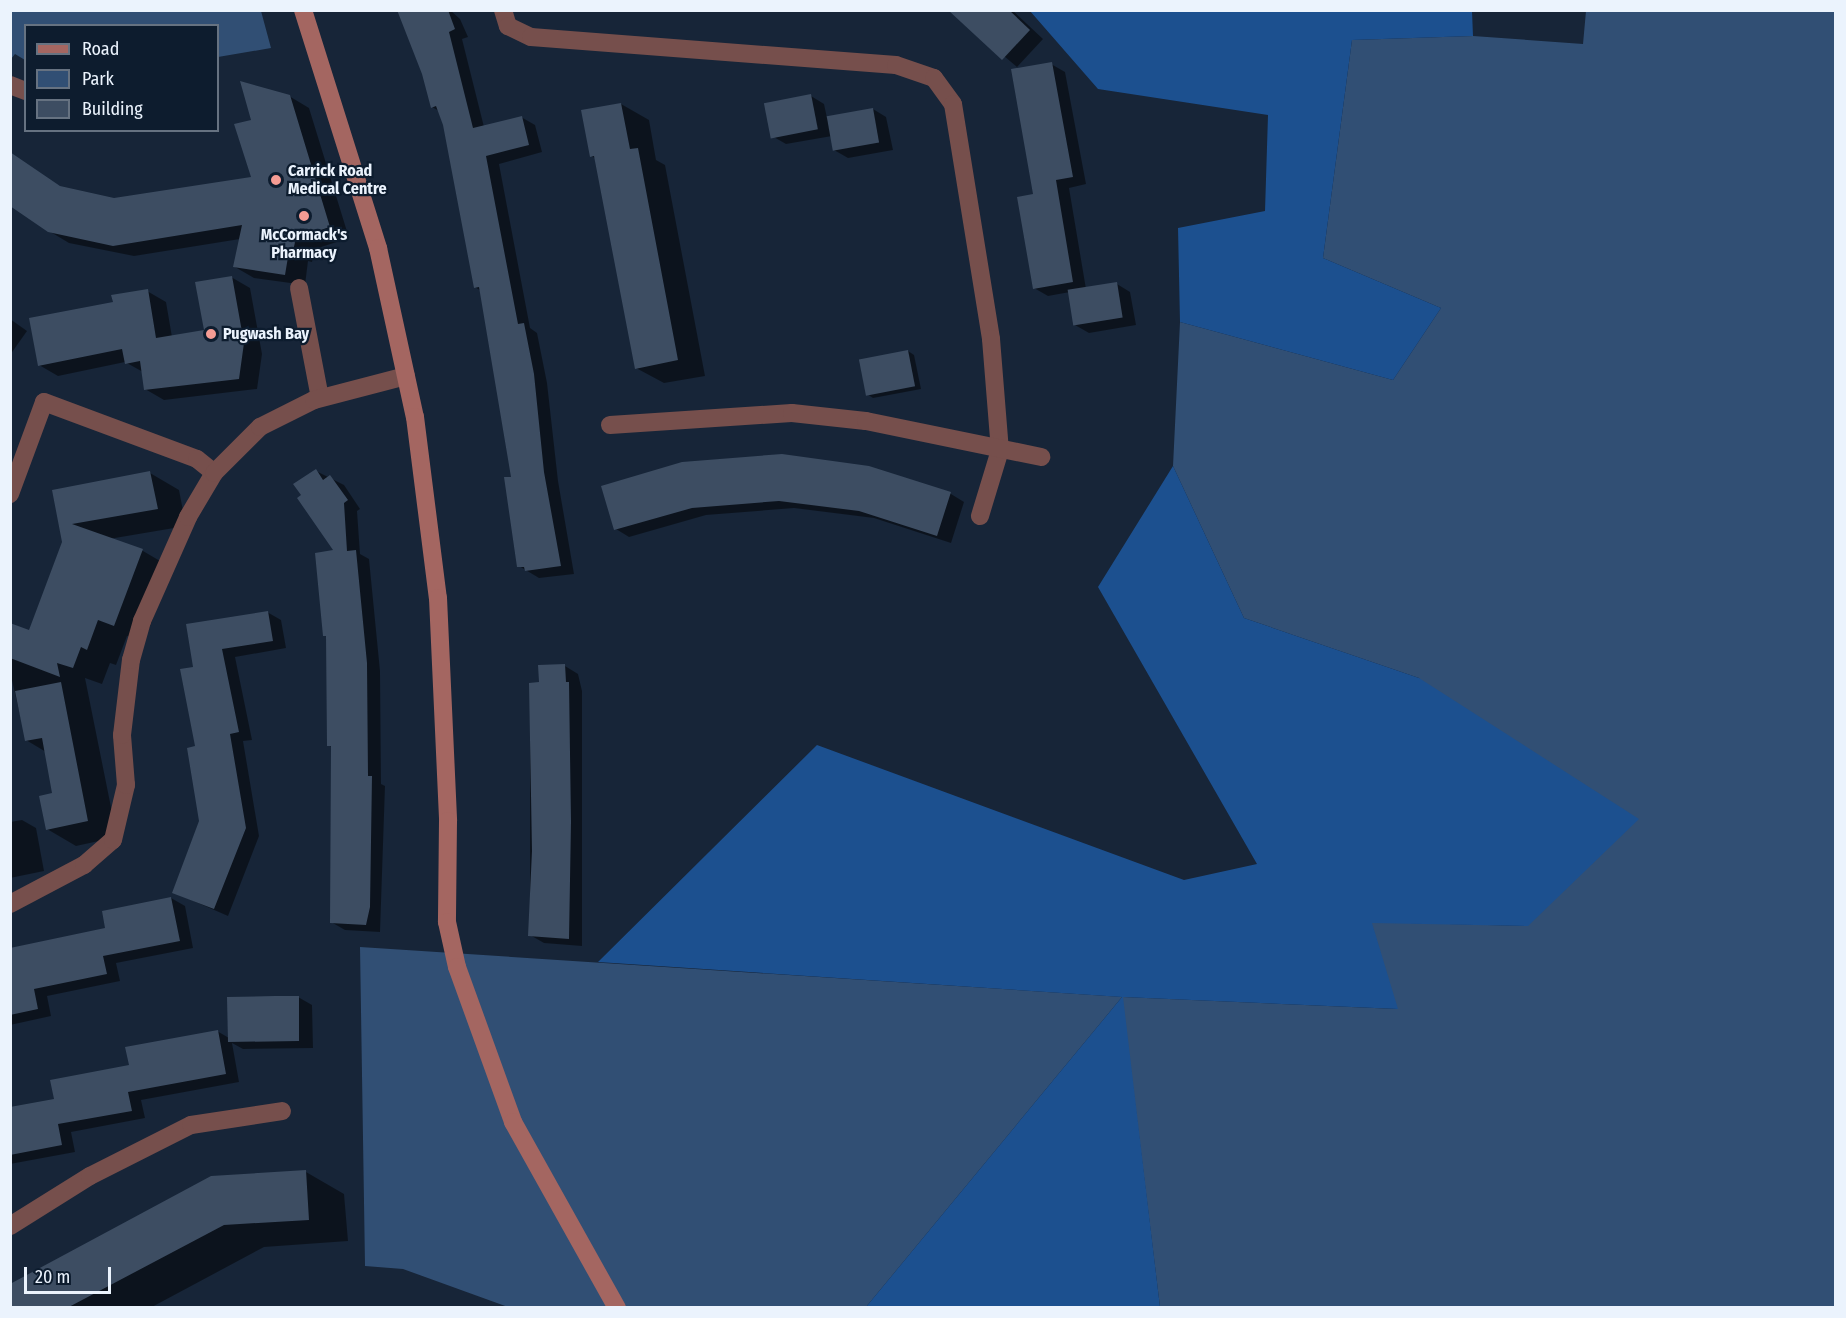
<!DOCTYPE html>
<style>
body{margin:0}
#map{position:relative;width:1846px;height:1318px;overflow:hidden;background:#172538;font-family:"Fira Sans Condensed",sans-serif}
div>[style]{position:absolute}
.green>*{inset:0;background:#314f74}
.forest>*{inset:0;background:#1c508f}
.shadow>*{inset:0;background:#0007}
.building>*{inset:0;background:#3d4d62;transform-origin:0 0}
.street>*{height:18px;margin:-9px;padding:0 9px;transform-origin:9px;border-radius:9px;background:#764f4c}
.secondary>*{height:18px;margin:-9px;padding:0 9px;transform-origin:9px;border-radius:9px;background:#a46661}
.dots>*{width:16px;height:16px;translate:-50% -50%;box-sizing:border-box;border:3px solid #0d1c2e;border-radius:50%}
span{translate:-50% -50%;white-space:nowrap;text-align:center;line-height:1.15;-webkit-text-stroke:4.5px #0d1c2e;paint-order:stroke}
.poi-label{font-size:16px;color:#ebf3fd;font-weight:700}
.left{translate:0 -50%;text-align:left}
.frame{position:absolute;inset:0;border:12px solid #ebf3fd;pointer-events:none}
.legend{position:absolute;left:24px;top:24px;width:195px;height:108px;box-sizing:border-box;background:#0d1c2e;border:2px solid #667281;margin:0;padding:8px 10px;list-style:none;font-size:18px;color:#ebf3fd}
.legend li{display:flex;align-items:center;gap:12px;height:30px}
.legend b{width:30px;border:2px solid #667281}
.scale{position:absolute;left:24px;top:1267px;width:87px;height:27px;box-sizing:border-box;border:3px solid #ebf3fd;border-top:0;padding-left:8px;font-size:18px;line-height:21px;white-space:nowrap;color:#ebf3fd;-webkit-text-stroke:4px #0d1c2e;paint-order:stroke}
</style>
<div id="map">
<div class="green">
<i style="clip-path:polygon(11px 10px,261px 11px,271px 48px,218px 57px,218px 26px,26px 26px,25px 60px,15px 54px,11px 59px)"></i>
<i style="clip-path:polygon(1586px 11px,1835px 11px,1835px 1307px,1160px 1307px,1122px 997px,866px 1307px,508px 1307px,403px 1269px,365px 1266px,360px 947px,1123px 997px,1397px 1009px,1371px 922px,1528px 926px,1419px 678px,1244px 618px,1173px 466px,1180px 322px,1393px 380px,1441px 308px,1323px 258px,1352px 40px,1473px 36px,1583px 44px)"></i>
</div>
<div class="forest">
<i style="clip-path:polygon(1030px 11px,1472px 11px,1473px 36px,1352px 40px,1323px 258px,1441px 308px,1393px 380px,1180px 322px,1178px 228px,1265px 211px,1268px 115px,1098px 89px)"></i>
<i style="clip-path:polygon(1173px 466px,1244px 618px,1419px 678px,1639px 819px,1528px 926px,1372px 923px,1398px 1009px,1123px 997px,1160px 1307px,866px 1307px,1122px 997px,598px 962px,817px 745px,1184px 880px,1257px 864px,1098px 587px)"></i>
</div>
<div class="shadow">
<i style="clip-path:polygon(399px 10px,450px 10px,460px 19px,468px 37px,462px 39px,484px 127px,521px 117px,535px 125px,542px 152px,499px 164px,530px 328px,537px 333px,547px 383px,558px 481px,574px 574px,539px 578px,519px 566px,513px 478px,481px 291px,475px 287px,444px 125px,439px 111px,432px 107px,424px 73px)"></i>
<i style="clip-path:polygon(927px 10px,1012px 10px,1043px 39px,1017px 67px,952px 12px)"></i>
<i style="clip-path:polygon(1051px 64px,1065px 72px,1086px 184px,1069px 188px,1086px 289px,1117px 284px,1130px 292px,1136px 325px,1089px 333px,1075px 325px,1070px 292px,1048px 296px,1034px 288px,1035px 196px)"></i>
<i style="clip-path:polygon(289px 96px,309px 108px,349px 238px,315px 249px,312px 262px,308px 261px,305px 285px,254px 278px,235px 267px,240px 239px,134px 256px,69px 243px,49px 231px,63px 188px,114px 199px,253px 178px,253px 121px)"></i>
<i style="clip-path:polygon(811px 96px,824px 104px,827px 118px,873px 109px,886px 117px,893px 150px,848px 158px,834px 150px,832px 136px,786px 144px,772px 136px)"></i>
<i style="clip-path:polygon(621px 104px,649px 120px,656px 160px,665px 165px,705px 376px,664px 383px,636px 368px,597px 159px,591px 156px)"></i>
<i style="clip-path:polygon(231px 277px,250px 288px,262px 354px,257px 389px,164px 400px,145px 389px,143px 372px,125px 362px,58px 376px,39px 365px,114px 303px,147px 291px,166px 302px,172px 337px,205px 332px)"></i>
<i style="clip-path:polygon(10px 319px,27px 331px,10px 355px)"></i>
<i style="clip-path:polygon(908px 351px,914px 355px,921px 389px,873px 398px,867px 394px)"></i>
<i style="clip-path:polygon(782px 456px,872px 468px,951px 494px,964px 502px,951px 543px,874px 518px,794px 508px,706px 515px,629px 537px,616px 529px)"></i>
<i style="clip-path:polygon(316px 471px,344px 485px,360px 509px,357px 511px,360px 554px,369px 559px,380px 671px,381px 784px,385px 786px,380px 932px,345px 930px,331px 922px,332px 747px,328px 745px,327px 637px,324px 635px,335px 552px,303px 496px)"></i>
<i style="clip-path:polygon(150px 473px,179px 490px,186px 526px,109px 539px,143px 551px,172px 568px,144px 642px,127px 636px,116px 665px,110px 663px,102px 684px,85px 678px,117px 837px,76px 846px,47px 829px,54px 794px,46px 752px,26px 740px,10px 672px,10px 625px,30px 632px,64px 542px,54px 491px)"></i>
<i style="clip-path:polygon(267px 612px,281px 620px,286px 648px,235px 657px,252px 740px,243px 741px,259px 836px,228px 916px,173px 892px,201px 821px,195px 668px)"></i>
<i style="clip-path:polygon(565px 666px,578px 674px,582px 691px,582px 946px,544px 943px,530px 935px,530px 684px,540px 684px)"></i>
<i style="clip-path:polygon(22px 820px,36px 828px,44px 871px,10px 878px,10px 822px)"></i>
<i style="clip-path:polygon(171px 898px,185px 906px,193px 948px,116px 963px,120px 981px,47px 996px,51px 1016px,10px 1025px,10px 967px,107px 930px)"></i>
<i style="clip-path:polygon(298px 997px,312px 1005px,313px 1048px,243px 1049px,232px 1043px,239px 1082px,141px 1100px,145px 1118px,71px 1132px,75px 1152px,10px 1164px,10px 1108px,55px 1100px,217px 1031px,229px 1038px)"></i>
<i style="clip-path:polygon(306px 1172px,344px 1194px,348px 1241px,264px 1247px,150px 1308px,10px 1308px)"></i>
</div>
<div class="building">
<i style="clip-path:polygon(397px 10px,448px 10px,455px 29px,449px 32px,473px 128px,522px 116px,529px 145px,486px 156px,518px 324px,524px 323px,534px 374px,544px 472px,561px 566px,525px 571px,524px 567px,517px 567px,504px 477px,511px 477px,479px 287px,474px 288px,443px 125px,436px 106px,431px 108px,422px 74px)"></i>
<i style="clip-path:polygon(948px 10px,1009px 10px,1030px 30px,1002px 60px)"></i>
<i style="clip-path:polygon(1052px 62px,1073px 177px,1056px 180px,1073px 282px,1033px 289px,1017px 197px,1033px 194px,1011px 69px)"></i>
<i style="clip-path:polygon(240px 81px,290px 95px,330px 227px,296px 238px,293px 251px,289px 251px,285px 275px,233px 267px,242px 225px,113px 246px,48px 232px,10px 206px,10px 152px,60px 186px,114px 198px,251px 177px,234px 124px,251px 120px)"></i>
<i style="left:811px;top:94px;width:36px;height:48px;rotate:79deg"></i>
<i style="clip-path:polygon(621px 103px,630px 149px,638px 148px,678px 360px,635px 369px,594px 156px,590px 157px,581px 110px)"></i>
<i style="left:873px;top:108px;width:35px;height:47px;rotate:80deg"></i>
<i style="clip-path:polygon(232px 276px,244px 343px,239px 379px,144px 390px,140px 361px,125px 364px,122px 349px,38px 366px,29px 318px,113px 302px,111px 295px,148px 289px,156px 338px,204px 330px,195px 282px)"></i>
<i style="left:1117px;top:282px;width:36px;height:50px;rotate:81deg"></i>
<i style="left:908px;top:350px;width:37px;height:50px;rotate:79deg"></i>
<i style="clip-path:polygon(782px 454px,869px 466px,951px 492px,937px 536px,859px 511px,779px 501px,692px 508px,614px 530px,601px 486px,682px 462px)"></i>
<i style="clip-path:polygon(316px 469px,323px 480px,330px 475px,348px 500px,344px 503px,347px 551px,356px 550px,367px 663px,368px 776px,372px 776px,370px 907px,366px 925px,330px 923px,331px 746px,327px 746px,326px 636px,323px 636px,315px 553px,333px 550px,297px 498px,301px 495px,293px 484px)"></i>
<i style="clip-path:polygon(150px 471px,158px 509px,72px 524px,143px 549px,114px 626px,98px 620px,87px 650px,81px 647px,73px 668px,57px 663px,60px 677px,10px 658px,10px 623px,29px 630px,62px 542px,52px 490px)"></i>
<i style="clip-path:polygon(268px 611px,273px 641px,222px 649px,239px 732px,230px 734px,246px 828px,214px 909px,172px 893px,199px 821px,187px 748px,195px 746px,180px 669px,193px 667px,186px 624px)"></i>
<i style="clip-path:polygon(565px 664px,566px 682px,569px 682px,571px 822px,569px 939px,528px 936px,532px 851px,529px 683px,539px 682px,538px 665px)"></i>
<i style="clip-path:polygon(61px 682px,88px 821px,46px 830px,39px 796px,52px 793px,42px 738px,25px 741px,15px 691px)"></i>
<i style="clip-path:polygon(171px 897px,180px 941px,103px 956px,107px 974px,34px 989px,38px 1009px,10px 1015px,10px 948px,105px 928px,102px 911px)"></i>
<i style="clip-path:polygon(275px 996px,299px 996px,299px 1041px,228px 1042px,227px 997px)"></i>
<i style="clip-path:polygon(218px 1030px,226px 1074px,128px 1092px,132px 1111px,58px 1124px,62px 1145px,10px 1155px,10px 1107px,54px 1099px,50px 1080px,129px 1065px,125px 1047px)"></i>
<i style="clip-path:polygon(306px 1170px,309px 1220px,224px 1225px,67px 1308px,10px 1308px,10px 1284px,211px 1176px)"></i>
</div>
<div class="street">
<i style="left:503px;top:10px;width:17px;rotate:73deg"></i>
<i style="left:508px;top:26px;width:25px;rotate:26deg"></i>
<i style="left:531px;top:37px;width:366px;rotate:4.4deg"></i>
<i style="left:896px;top:65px;width:40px;rotate:18.9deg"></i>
<i style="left:934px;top:78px;width:32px;rotate:54deg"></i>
<i style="left:953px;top:104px;width:238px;rotate:80.8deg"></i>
<i style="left:991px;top:339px;width:111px;rotate:85.4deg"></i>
<i style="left:1000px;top:450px;width:69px;rotate:106.9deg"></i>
<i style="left:10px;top:85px;width:17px;rotate:21deg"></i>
<i style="left:299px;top:288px;width:112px;rotate:79.2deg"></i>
<i style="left:610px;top:425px;width:182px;rotate:-3.8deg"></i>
<i style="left:792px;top:413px;width:74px;rotate:6.2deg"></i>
<i style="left:866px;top:421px;width:179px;rotate:11.6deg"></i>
<i style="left:10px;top:494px;width:98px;rotate:-69.7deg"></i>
<i style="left:44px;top:402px;width:163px;rotate:20.4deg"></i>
<i style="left:197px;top:459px;width:22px;rotate:39deg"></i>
<i style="left:10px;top:904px;width:84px;rotate:-27.8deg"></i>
<i style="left:84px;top:865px;width:38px;rotate:-41deg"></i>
<i style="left:113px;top:840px;width:57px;rotate:-76.7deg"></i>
<i style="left:126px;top:785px;width:50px;rotate:-94.6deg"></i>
<i style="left:122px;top:735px;width:76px;rotate:-83.2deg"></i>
<i style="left:131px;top:660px;width:41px;rotate:-74.2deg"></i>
<i style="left:142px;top:621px;width:114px;rotate:-66.1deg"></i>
<i style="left:188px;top:517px;width:51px;rotate:-59.4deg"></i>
<i style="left:214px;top:473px;width:65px;rotate:-45deg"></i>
<i style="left:260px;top:427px;width:60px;rotate:-26.6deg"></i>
<i style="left:314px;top:400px;width:95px;rotate:-14.6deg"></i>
<i style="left:10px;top:1226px;width:94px;rotate:-32deg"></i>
<i style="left:90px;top:1176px;width:113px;rotate:-26.8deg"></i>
<i style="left:191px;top:1125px;width:92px;rotate:-8.7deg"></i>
</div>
<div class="secondary">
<i style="left:303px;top:10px;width:250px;rotate:72.5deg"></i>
<i style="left:378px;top:248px;width:173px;rotate:77.7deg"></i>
<i style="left:415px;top:417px;width:182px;rotate:82.8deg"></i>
<i style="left:438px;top:598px;width:223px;rotate:87.4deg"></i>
<i style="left:448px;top:821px;width:101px;rotate:90.6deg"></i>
<i style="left:447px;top:922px;width:46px;rotate:77.5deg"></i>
<i style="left:457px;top:967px;width:165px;rotate:70.1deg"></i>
<i style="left:513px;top:1122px;width:213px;rotate:60.8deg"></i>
</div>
<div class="dots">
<i style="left:276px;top:180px;background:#f59c94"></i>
<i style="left:304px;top:216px;background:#f59c94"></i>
<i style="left:211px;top:334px;background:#f59c94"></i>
</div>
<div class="poi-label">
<span class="left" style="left:288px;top:180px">Carrick Road<br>Medical Centre</span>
<span style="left:304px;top:244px">McCormack's<br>Pharmacy</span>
<span class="left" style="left:223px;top:334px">Pugwash Bay</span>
</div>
<div class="frame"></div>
<ul class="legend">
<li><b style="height:8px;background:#a46661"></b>Road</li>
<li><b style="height:16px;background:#314f74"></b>Park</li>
<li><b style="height:16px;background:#3d4d62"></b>Building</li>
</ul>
<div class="scale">20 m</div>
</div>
